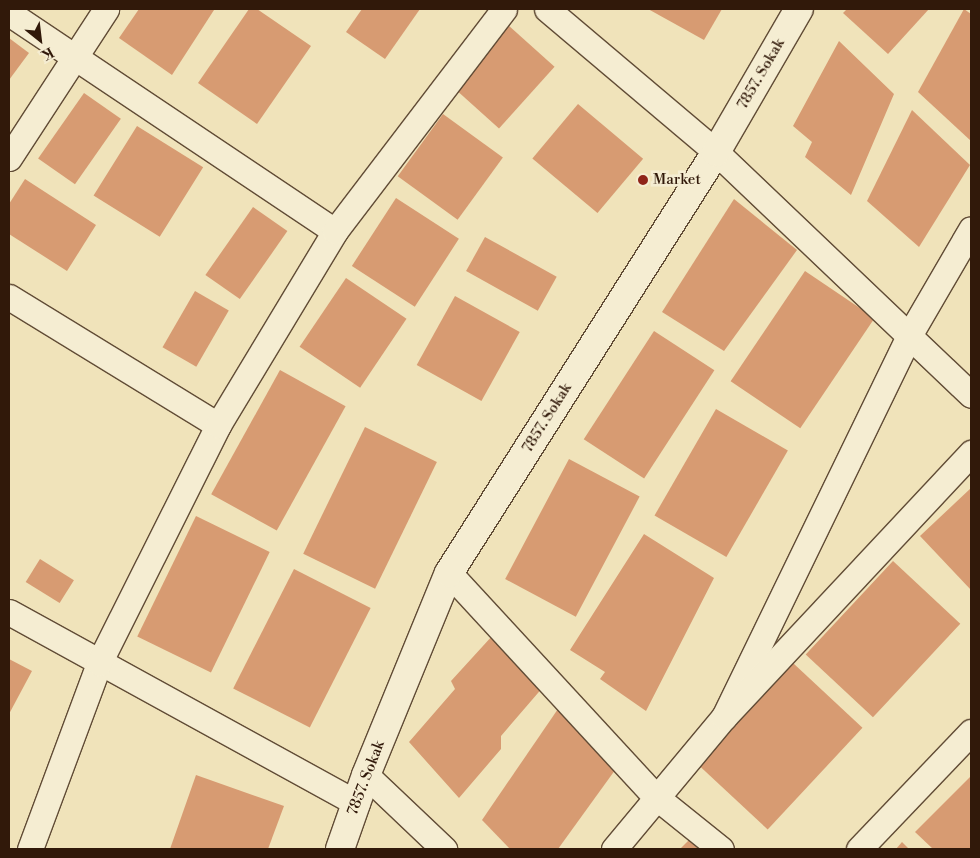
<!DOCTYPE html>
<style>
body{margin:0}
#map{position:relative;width:980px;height:858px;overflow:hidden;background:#f0e3ba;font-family:"Libre Bodoni",serif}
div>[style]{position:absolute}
.building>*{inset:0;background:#d79b72;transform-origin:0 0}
.roads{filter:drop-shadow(1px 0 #614c36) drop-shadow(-1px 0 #614c36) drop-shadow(0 1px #614c36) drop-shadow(0 -1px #614c36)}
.street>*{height:25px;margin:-12.5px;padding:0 12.5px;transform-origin:12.5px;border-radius:12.5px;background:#f5edd2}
.secondary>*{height:28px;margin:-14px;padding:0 14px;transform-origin:14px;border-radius:14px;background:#f5edd2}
.dots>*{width:14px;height:14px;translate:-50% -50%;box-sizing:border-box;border:2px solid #f5edd2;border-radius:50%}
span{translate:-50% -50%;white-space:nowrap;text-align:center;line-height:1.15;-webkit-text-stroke:5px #f5edd2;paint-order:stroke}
.street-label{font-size:15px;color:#31190a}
.poi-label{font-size:15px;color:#31190a}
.left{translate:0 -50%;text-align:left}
.frame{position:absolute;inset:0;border:10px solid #31190a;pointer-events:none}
.north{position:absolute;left:15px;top:15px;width:50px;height:50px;-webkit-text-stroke:4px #f5edd2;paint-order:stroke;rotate:151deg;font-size:14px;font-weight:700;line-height:20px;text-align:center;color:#31190a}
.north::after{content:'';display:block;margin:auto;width:18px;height:22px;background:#31190a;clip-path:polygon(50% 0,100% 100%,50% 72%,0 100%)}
</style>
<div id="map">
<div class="building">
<i style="clip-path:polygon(139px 9px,212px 9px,214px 10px,172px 75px,119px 38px)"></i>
<i style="clip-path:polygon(249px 9px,257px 9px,311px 46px,257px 124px,198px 83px)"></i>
<i style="clip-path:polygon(362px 9px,420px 9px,385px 59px,346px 32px)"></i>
<i style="clip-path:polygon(648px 9px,722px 9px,704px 40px)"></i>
<i style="clip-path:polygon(847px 9px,929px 9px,888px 54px,843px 13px)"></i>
<i style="clip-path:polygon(964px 9px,971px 14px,971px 141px,918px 92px)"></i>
<i style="left:507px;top:24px;width:64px;height:83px;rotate:42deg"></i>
<i style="clip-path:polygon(9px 38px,29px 53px,9px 80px)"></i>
<i style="clip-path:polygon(839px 41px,894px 94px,851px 195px,805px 157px,812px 142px,793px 126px)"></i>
<i style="left:84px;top:93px;width:45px;height:80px;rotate:35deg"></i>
<i style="left:578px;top:104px;width:85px;height:71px;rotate:40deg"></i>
<i style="clip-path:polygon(912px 110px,970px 165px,919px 247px,867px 201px)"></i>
<i style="left:443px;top:114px;width:74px;height:77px;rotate:36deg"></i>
<i style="left:137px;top:126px;width:78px;height:82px;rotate:32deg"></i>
<i style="clip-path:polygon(25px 179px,96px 225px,67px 271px,9px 234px,9px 204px)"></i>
<i style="left:396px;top:198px;width:75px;height:81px;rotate:33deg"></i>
<i style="clip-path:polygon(734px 199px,797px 250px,724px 351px,662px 312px)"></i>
<i style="left:253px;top:207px;width:42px;height:83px;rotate:35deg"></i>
<i style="left:485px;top:237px;width:82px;height:39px;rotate:29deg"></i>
<i style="left:805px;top:271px;width:84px;height:133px;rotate:34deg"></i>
<i style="left:346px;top:278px;width:73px;height:83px;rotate:34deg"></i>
<i style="left:195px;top:291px;width:39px;height:65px;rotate:30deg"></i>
<i style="left:455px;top:296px;width:74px;height:79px;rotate:29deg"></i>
<i style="left:654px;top:331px;width:72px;height:129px;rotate:33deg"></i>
<i style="left:280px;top:370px;width:75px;height:142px;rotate:29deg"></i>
<i style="left:716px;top:409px;width:83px;height:123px;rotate:30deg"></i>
<i style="left:365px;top:427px;width:80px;height:141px;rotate:26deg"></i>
<i style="left:569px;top:459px;width:80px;height:136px;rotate:28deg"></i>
<i style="clip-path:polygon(971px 488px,971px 590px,920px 536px)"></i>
<i style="left:196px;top:516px;width:82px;height:134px;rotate:26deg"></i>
<i style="clip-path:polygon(644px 534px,714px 578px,646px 711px,600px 679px,605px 672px,570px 650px)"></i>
<i style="left:40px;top:559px;width:40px;height:27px;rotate:32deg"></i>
<i style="left:893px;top:561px;width:92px;height:128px;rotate:43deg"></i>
<i style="left:294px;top:569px;width:86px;height:134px;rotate:27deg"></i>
<i style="clip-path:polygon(493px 635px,544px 686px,501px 736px,501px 749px,459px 798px,409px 742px,455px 689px,451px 681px)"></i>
<i style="clip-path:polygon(9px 659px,32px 671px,9px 714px)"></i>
<i style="left:793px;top:663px;width:95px;height:139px;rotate:43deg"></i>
<i style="clip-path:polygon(560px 706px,618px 766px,558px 849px,510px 849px,482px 820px)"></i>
<i style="clip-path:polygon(196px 775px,284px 806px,268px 849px,170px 849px)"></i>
<i style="clip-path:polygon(971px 776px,971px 847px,969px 849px,933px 849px,915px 832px)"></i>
<i style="clip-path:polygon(689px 840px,699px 849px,680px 849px)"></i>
<i style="clip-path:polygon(902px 842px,909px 849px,896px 849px)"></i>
</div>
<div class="roads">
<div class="street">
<i style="left:547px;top:9px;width:221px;rotate:40.2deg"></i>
<i style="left:716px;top:152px;width:352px;rotate:43.6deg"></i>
<i style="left:9px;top:13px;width:392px;rotate:33.8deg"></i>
<i style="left:9px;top:158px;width:178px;rotate:-56.9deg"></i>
<i style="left:9px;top:297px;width:245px;rotate:31.5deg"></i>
<i style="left:449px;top:573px;width:305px;rotate:47.3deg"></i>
<i style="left:656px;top:797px;width:83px;rotate:38.7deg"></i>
<i style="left:9px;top:612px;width:397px;rotate:28.8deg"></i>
<i style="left:724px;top:717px;width:426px;rotate:-64.1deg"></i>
<i style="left:910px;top:334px;width:121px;rotate:-59.8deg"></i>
<i style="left:366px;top:775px;width:108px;rotate:43.5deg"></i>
<i style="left:30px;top:849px;width:198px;rotate:-69.6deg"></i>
<i style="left:99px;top:663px;width:266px;rotate:-63.4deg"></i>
<i style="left:218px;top:425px;width:227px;rotate:-58.9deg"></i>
<i style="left:335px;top:231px;width:279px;rotate:-52.7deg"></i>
<i style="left:614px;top:849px;width:172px;rotate:-50.2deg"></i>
<i style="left:724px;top:717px;width:362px;rotate:-46.9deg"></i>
<i style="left:859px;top:849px;width:162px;rotate:-46.3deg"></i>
</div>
<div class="secondary">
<i style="left:340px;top:849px;width:78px;rotate:-70.6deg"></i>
<i style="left:366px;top:775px;width:218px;rotate:-67.7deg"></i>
<i style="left:449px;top:573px;width:499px;rotate:-57.6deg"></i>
<i style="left:716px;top:152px;width:165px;rotate:-59.9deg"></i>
</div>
</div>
<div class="dots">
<i style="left:643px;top:180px;background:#8f2418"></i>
</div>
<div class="street-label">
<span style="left:761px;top:74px;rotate:-60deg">7857. Sokak</span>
<span style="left:547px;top:418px;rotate:-58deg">7857. Sokak</span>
<span style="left:366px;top:778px;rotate:-69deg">7857. Sokak</span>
</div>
<div class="poi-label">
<span class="left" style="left:653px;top:180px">Market</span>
</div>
<div class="frame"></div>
<div class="north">K</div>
</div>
